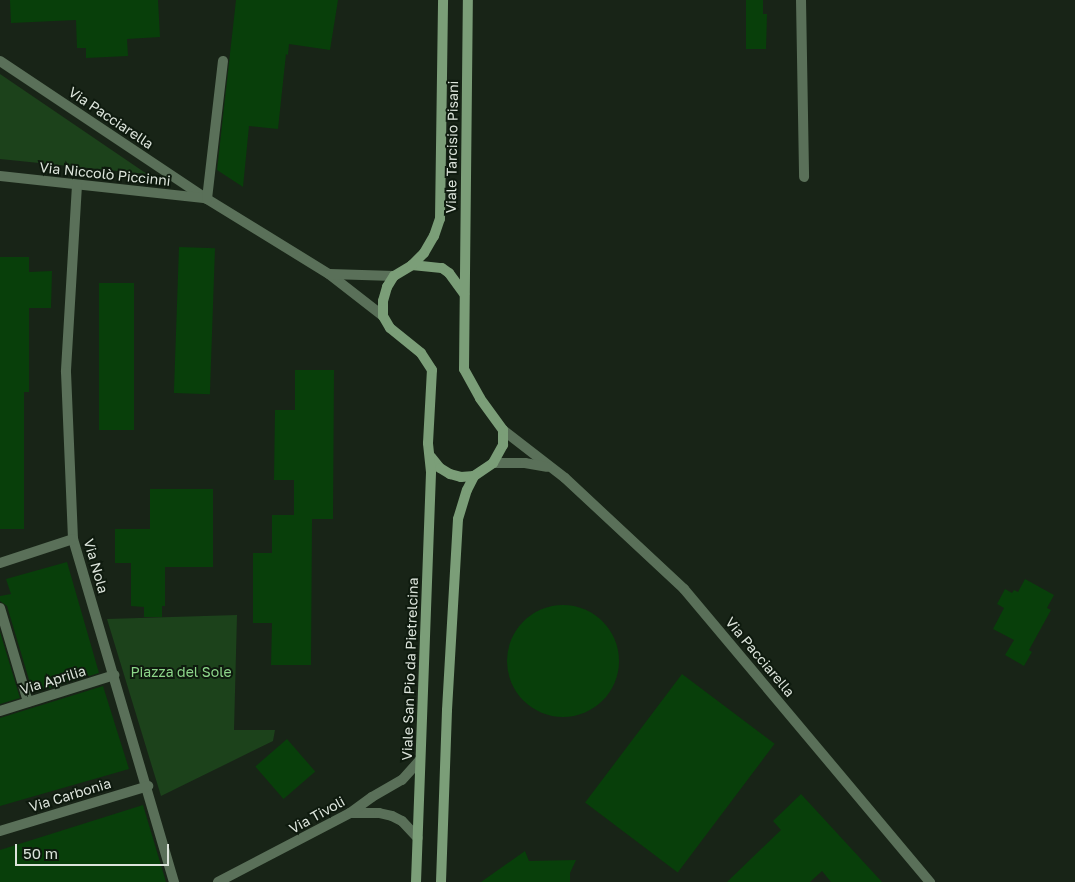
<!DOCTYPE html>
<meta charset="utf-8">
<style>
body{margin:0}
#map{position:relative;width:1075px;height:882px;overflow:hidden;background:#182417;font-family:"Golos Text",sans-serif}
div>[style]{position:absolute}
.green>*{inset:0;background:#1c421b}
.building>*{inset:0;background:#083f0a;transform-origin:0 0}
.round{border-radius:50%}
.minor>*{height:10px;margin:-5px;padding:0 5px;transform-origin:5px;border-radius:5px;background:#5a7059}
.secondary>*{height:10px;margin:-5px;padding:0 5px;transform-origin:5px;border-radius:5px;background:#7b9e78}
span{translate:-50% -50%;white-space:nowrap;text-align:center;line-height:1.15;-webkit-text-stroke:4px #0e1a0e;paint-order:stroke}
.street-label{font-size:14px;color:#dce4db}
.park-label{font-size:14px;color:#8dd68a}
.scale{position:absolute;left:15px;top:844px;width:154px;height:22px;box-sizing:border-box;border:2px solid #dce4db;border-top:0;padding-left:6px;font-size:15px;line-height:18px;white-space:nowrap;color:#dce4db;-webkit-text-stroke:4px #0e1a0e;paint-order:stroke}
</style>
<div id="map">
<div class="green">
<i style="clip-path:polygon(0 74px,147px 174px,0 159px)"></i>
<i style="clip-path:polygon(237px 615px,234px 730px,275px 730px,273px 741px,161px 796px,107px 619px)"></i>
</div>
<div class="building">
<i style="clip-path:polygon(10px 0,158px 0,160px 37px,127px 39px,128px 56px,86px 58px,86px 48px,77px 48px,76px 20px,11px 23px)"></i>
<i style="clip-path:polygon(236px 0,338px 0,330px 50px,289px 44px,288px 55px,286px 54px,278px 129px,249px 126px,243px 187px,217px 170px)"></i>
<i style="clip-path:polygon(746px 0,763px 0,763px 14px,767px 14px,766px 49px,746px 49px)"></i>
<i style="left:179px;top:247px;width:36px;height:146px;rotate:2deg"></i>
<i style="clip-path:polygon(0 257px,29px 257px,29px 272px,52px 271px,51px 308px,29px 308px,29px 392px,24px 392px,24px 529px,0 529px)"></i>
<i style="left:99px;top:283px;width:35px;height:147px"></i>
<i style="clip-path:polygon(295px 370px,334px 370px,333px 519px,312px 519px,311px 665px,271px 665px,272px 623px,253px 623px,253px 553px,272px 553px,272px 515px,294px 515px,294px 480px,274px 480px,275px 410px,295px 410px)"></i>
<i style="clip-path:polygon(150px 489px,213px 489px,213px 567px,165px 567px,165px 606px,162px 606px,162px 617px,144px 617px,144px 607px,131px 606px,131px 563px,115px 563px,115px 529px,150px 529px)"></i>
<i style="clip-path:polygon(67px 562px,99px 673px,33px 693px,7px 606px,0 601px,0 596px,11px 594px,6px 579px)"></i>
<i style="clip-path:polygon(1025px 579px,1054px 595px,1047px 608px,1051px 610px,1029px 650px,1032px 652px,1024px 666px,1005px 655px,1014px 640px,993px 629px,1004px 608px,997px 604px,1005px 589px,1012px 593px,1014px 590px,1018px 592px)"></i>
<i class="round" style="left:507px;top:605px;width:112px;height:112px"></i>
<i style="clip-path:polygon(0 632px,20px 698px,0 704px)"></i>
<i style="left:682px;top:674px;width:116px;height:161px;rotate:37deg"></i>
<i style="clip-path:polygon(103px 686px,129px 769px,0 806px,0 718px)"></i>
<i style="left:287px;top:739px;width:43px;height:42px;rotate:49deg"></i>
<i style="clip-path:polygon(801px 794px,882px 882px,831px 882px,822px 871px,810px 882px,727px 882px,781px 830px,773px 821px)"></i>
<i style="clip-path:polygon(143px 805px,166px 882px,0 882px,0 850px)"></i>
<i style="clip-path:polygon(525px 851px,529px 861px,576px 860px,570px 873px,570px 882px,481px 882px)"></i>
</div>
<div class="minor">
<i style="left:801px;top:0;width:177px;rotate:89deg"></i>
<i style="left:0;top:61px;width:249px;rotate:33.7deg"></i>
<i style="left:207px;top:199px;width:143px;rotate:31.6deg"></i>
<i style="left:329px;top:274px;width:68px;rotate:37.9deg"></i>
<i style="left:0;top:176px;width:205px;rotate:6.2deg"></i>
<i style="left:77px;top:185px;width:187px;rotate:93.4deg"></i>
<i style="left:66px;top:372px;width:167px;rotate:87.6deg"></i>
<i style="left:73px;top:539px;width:358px;rotate:73.6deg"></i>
<i style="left:207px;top:199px;width:139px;rotate:-83.4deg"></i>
<i style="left:330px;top:274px;width:64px;rotate:1.8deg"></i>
<i style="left:503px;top:430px;width:78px;rotate:37.7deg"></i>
<i style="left:565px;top:478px;width:163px;rotate:43deg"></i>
<i style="left:684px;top:589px;width:383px;rotate:50deg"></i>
<i style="left:493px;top:463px;width:32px"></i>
<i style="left:525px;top:463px;width:22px;rotate:10deg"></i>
<i style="left:0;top:563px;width:77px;rotate:-18.2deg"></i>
<i style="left:0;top:608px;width:98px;rotate:73.4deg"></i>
<i style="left:0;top:711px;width:120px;rotate:-17.5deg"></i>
<i style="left:350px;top:813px;width:29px"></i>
<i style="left:379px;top:813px;width:13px;rotate:13deg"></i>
<i style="left:392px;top:816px;width:11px;rotate:27deg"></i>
<i style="left:402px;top:821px;width:23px;rotate:47deg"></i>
<i style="left:0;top:831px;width:155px;rotate:-16.9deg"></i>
<i style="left:218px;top:882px;width:149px;rotate:-27.6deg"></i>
<i style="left:350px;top:813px;width:27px;rotate:-36deg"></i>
<i style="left:372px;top:797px;width:34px;rotate:-30deg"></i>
<i style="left:402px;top:780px;width:27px;rotate:-48deg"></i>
</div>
<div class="secondary">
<i style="left:412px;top:265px;width:30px;rotate:6deg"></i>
<i style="left:442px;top:268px;width:9px;rotate:36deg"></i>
<i style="left:449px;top:273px;width:26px;rotate:54deg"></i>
<i style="left:431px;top:457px;width:14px;rotate:51deg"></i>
<i style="left:440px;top:468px;width:12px;rotate:31deg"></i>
<i style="left:450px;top:474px;width:11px;rotate:15deg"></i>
<i style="left:461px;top:477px;width:13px;rotate:-4deg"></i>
<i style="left:416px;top:882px;width:410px;rotate:-87.9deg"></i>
<i style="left:431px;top:472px;width:29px;rotate:-96deg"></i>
<i style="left:428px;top:443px;width:73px;rotate:-86.9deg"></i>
<i style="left:432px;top:370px;width:20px;rotate:-123deg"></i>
<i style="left:421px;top:353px;width:40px;rotate:-141deg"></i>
<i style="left:390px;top:328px;width:14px;rotate:-120deg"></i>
<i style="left:383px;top:316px;width:15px;rotate:-90deg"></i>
<i style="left:383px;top:301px;width:15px;rotate:-74deg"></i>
<i style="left:387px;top:287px;width:13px;rotate:-58deg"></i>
<i style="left:394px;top:276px;width:21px;rotate:-31deg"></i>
<i style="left:412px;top:265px;width:17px;rotate:-45deg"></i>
<i style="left:424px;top:253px;width:20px;rotate:-60deg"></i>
<i style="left:434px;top:236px;width:18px;rotate:-71deg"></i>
<i style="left:440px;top:219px;width:219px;rotate:-89.2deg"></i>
<i style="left:441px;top:882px;width:172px;rotate:-88deg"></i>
<i style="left:447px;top:710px;width:191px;rotate:-86.7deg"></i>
<i style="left:458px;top:519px;width:30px;rotate:-73deg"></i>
<i style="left:467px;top:490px;width:16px;rotate:-63deg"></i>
<i style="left:474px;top:476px;width:23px;rotate:-34deg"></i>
<i style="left:493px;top:463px;width:21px;rotate:-61deg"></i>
<i style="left:503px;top:445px;width:15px;rotate:-90deg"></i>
<i style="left:503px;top:430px;width:39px;rotate:-126deg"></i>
<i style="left:480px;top:398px;width:33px;rotate:-119deg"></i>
<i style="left:464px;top:369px;width:369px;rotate:-89.4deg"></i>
</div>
<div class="street-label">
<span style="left:111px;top:118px;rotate:34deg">Via Pacciarella</span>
<span style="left:452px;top:147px;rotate:-89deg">Viale Tarcisio Pisani</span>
<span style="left:105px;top:174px;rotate:6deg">Via Niccolò Piccinni</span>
<span style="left:96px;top:566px;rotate:74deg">Via Nola</span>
<span style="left:760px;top:657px;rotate:50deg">Via Pacciarella</span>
<span style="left:410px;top:669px;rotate:-88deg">Viale San Pio da Pietrelcina</span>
<span style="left:53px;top:680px;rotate:-17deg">Via Aprilia</span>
<span style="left:70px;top:795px;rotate:-17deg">Via Carbonia</span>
<span style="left:317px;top:815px;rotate:-29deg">Via Tivoli</span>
</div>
<div class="park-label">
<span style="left:181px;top:672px">Piazza del Sole</span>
</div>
<div class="scale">50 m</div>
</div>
